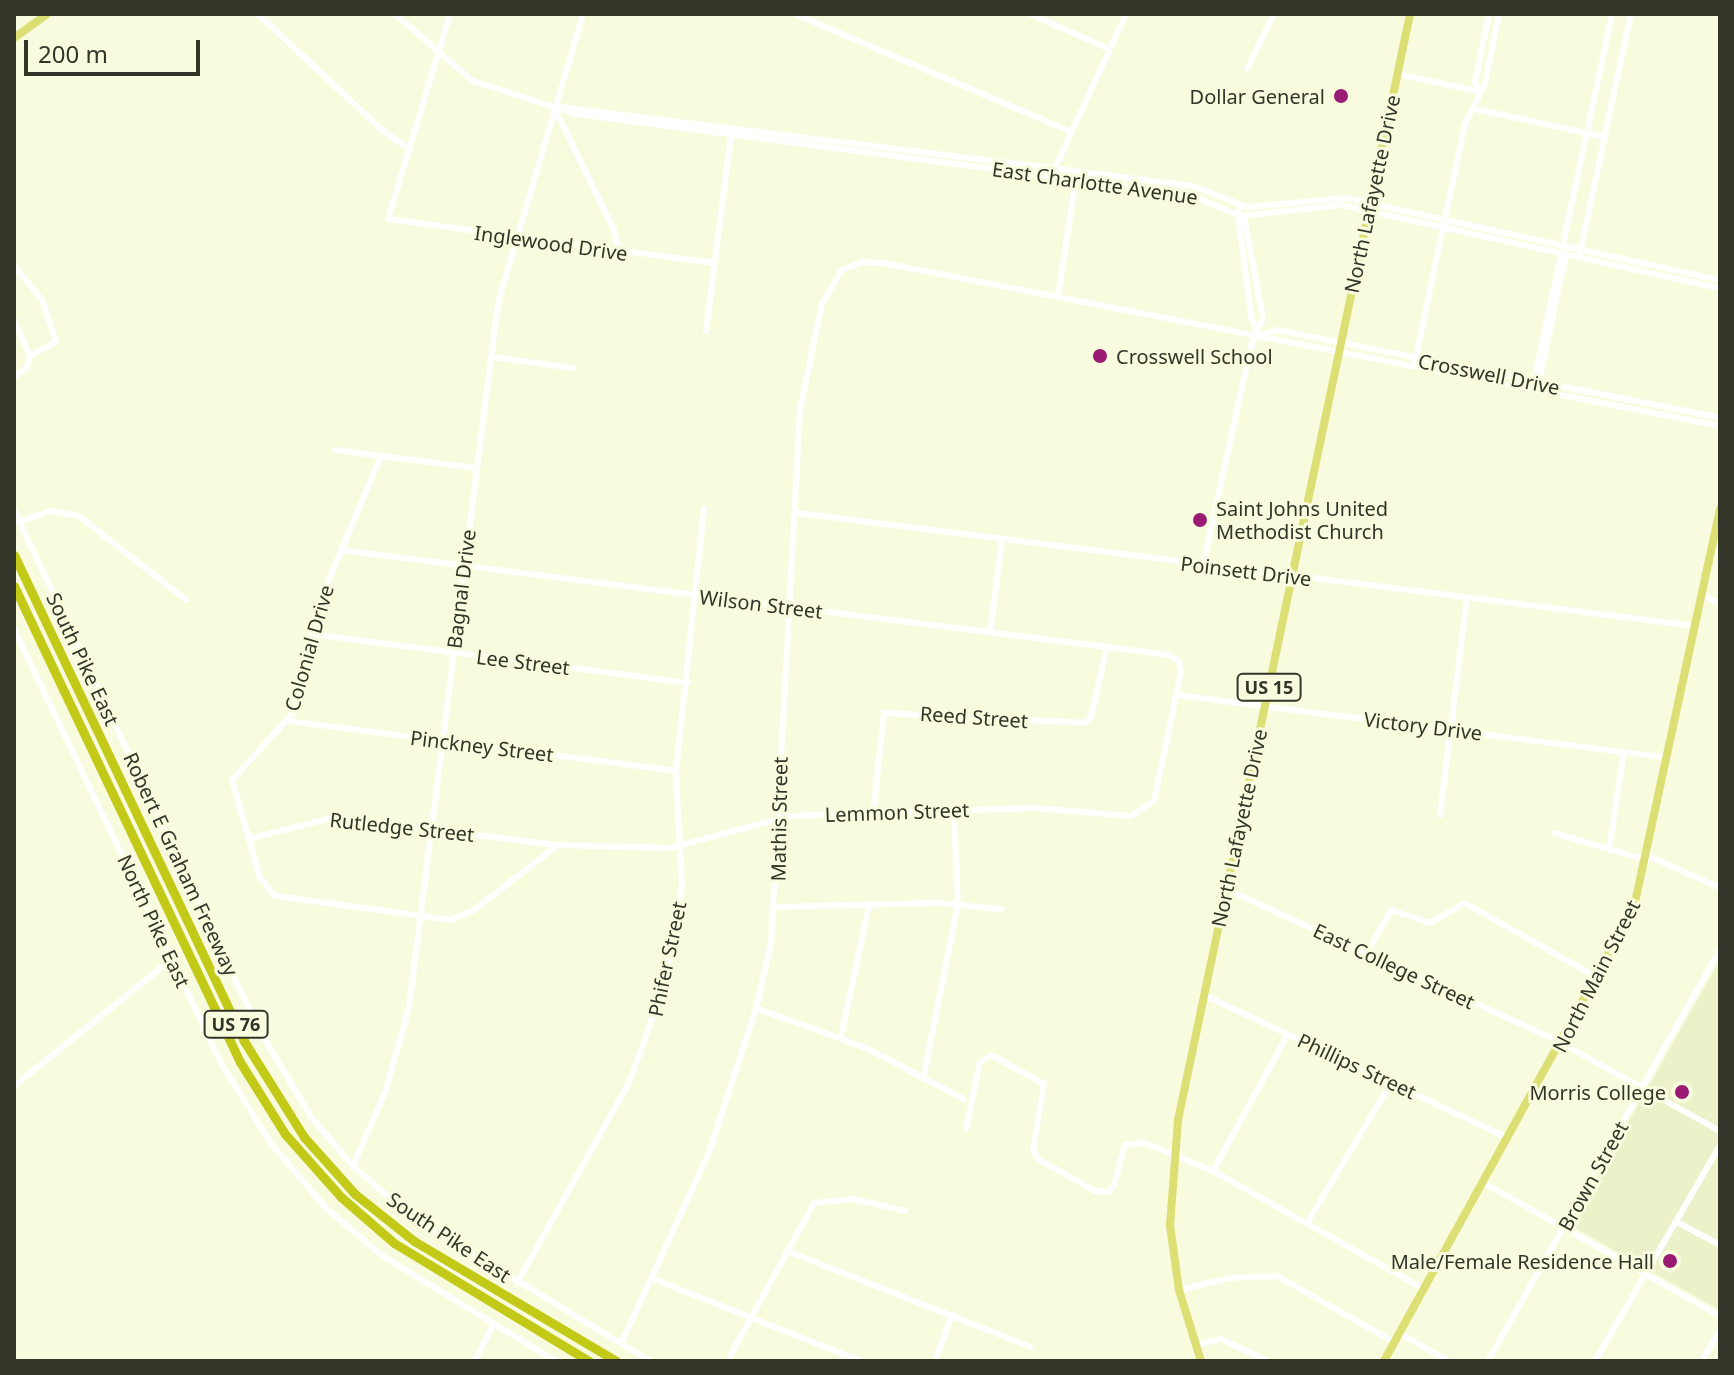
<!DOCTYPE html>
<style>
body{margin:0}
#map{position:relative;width:1734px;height:1375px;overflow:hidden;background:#f8fbdd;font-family:"Noto Sans",sans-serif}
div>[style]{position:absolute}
.built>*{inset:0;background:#edf1ca}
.minor>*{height:6px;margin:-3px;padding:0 3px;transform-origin:3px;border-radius:3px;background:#fff}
.major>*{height:8px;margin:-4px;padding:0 4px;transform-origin:4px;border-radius:4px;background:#dbdf74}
.highway>*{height:9px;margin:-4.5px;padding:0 4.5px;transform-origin:4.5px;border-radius:4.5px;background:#c3c917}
.dots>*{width:22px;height:22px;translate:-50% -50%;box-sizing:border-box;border:4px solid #f8fbdd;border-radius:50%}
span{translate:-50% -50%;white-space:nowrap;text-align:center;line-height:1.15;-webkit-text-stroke:6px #f8fbdd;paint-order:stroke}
.shield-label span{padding:2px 6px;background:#f8fbdd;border:2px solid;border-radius:6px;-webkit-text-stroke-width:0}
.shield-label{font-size:18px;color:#343529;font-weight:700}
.poi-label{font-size:20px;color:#343529}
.right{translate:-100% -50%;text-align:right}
.left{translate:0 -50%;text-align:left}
.street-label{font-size:20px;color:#343529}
.frame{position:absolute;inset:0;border:16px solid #343529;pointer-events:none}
.scale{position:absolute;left:24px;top:40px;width:176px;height:36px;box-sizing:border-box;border:4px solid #343529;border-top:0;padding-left:10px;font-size:24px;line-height:28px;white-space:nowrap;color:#343529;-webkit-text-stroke:6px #f8fbdd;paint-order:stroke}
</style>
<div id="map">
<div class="built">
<i style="clip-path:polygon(1720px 960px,1720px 1310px,1570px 1225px)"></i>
</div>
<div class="minor">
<i style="left:258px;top:14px;width:170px;rotate:43.1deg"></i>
<i style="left:382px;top:130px;width:33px;rotate:35deg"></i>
<i style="left:395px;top:14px;width:103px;rotate:40.7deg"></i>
<i style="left:473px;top:81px;width:108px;rotate:17.8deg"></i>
<i style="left:576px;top:114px;width:619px;rotate:7.52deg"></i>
<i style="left:1190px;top:195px;width:55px;rotate:22.4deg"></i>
<i style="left:1241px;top:216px;width:101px;rotate:-6.3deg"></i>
<i style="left:1341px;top:205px;width:388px;rotate:12.4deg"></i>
<i style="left:450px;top:14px;width:214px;rotate:106.8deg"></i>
<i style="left:388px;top:219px;width:329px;rotate:7.7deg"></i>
<i style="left:795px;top:14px;width:300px;rotate:23.1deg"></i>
<i style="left:1030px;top:14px;width:84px;rotate:23.8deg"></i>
<i style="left:1247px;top:69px;width:61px;rotate:-63.9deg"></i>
<i style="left:1397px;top:74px;width:83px;rotate:11.9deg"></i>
<i style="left:1478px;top:91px;width:9px;rotate:-108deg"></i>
<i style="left:1475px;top:82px;width:69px;rotate:-78.4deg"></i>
<i style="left:560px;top:107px;width:638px;rotate:7.11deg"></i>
<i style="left:1193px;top:186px;width:58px;rotate:21.3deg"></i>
<i style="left:1247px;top:207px;width:99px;rotate:-5.2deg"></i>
<i style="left:1346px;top:198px;width:383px;rotate:12.4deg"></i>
<i style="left:1475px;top:109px;width:133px;rotate:12.2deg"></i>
<i style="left:556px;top:111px;width:132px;rotate:64deg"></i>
<i style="left:614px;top:230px;width:23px;rotate:77deg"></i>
<i style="left:1055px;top:168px;width:170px;rotate:-65.2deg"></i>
<i style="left:1241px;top:205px;width:10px;rotate:107deg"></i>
<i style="left:1238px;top:215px;width:103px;rotate:82.7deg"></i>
<i style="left:1251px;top:317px;width:21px;rotate:67deg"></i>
<i style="left:1580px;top:253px;width:244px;rotate:-78deg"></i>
<i style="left:14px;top:266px;width:44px;rotate:50.5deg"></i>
<i style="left:42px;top:300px;width:44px;rotate:71.6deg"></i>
<i style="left:56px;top:342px;width:30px;rotate:152deg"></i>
<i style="left:30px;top:356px;width:39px;rotate:-114deg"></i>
<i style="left:1058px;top:297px;width:120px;rotate:-81.4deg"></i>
<i style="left:706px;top:331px;width:198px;rotate:-82.7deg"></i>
<i style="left:1259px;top:336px;width:19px;rotate:-18deg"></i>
<i style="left:1277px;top:330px;width:452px;rotate:11.2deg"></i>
<i style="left:491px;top:357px;width:83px;rotate:7.6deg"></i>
<i style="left:1415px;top:361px;width:242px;rotate:-78.1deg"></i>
<i style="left:1465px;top:124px;width:45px;rotate:-63.4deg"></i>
<i style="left:1485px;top:84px;width:71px;rotate:-78.7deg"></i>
<i style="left:14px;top:377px;width:16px;rotate:-35deg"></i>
<i style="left:27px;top:368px;width:12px;rotate:-76deg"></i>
<i style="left:1533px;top:386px;width:380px;rotate:-78deg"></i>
<i style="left:1538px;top:387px;width:136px;rotate:-78.1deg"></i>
<i style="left:335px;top:450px;width:142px;rotate:7.3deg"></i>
<i style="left:14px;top:510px;width:570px;rotate:64.78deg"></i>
<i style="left:257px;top:1026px;width:106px;rotate:59.3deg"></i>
<i style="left:311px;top:1117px;width:65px;rotate:49.4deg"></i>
<i style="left:353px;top:1166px;width:74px;rotate:41.2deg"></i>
<i style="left:409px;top:1215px;width:282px;rotate:31.2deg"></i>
<i style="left:798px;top:513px;width:904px;rotate:7.18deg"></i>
<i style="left:19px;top:522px;width:34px;rotate:-19deg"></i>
<i style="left:51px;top:511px;width:28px;rotate:10deg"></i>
<i style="left:79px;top:516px;width:136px;rotate:38.1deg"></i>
<i style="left:341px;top:550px;width:835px;rotate:7.23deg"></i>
<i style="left:1169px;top:655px;width:12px;rotate:31deg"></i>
<i style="left:1179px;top:661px;width:11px;rotate:80deg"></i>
<i style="left:1181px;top:672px;width:132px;rotate:101.8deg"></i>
<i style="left:1154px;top:801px;width:27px;rotate:147deg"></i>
<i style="left:1131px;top:816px;width:97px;rotate:-175.3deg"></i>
<i style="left:1034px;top:808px;width:244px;rotate:178.1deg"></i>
<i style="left:790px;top:816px;width:124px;rotate:165.1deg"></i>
<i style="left:670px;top:848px;width:112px;rotate:-178.5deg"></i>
<i style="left:558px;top:845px;width:106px;rotate:142.3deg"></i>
<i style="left:474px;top:910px;width:25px;rotate:157deg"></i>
<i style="left:451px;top:920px;width:178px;rotate:-172.2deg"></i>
<i style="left:275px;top:896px;width:23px;rotate:-130deg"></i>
<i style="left:260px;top:878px;width:102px;rotate:-105.9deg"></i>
<i style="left:232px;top:780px;width:92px;rotate:-47.6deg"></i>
<i style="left:294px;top:712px;width:114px;rotate:-76.8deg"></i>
<i style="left:320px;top:601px;width:157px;rotate:-67.2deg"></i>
<i style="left:1203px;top:565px;width:224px;rotate:-77.6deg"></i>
<i style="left:1251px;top:346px;width:30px;rotate:-67deg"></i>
<i style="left:1263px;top:318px;width:104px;rotate:-100.6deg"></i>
<i style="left:1702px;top:595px;width:20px;rotate:27deg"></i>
<i style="left:14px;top:629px;width:483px;rotate:64.5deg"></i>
<i style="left:222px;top:1065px;width:94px;rotate:58deg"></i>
<i style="left:272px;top:1145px;width:83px;rotate:49.4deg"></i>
<i style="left:326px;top:1208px;width:72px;rotate:40.5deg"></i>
<i style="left:381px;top:1255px;width:204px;rotate:31.3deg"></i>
<i style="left:990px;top:632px;width:93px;rotate:-82.6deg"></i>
<i style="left:311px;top:634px;width:380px;rotate:7.4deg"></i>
<i style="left:1177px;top:695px;width:495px;rotate:7.3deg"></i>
<i style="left:288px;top:721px;width:391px;rotate:7.3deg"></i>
<i style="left:873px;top:813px;width:101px;rotate:-83.7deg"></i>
<i style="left:884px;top:713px;width:201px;rotate:2.8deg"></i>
<i style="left:1085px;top:723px;width:8px;rotate:-45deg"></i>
<i style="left:1091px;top:717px;width:72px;rotate:-77.1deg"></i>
<i style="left:1440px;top:815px;width:219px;rotate:-82.9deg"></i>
<i style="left:1554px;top:833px;width:97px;rotate:16.2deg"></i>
<i style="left:249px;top:839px;width:89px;rotate:-14.3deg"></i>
<i style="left:335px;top:817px;width:225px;rotate:7.2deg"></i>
<i style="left:1610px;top:843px;width:92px;rotate:-81.3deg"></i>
<i style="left:1649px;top:856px;width:78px;rotate:24.3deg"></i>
<i style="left:1226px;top:889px;width:361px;rotate:24.6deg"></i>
<i style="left:1554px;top:1039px;width:190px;rotate:29deg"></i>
<i style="left:776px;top:907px;width:160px;rotate:-1.4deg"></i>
<i style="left:936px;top:903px;width:65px;rotate:5.3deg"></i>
<i style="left:1367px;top:953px;width:49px;rotate:-60.8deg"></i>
<i style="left:1391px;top:910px;width:41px;rotate:18.4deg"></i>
<i style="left:1430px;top:923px;width:40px;rotate:-29.7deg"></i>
<i style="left:1465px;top:903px;width:153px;rotate:29.4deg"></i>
<i style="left:1204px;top:995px;width:336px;rotate:25.2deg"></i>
<i style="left:756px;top:1008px;width:117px;rotate:20deg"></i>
<i style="left:866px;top:1048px;width:110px;rotate:27.5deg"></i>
<i style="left:841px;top:1037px;width:135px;rotate:-78deg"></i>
<i style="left:923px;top:1079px;width:178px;rotate:-78.7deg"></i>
<i style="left:958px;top:904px;width:93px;rotate:-92.5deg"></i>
<i style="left:14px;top:1086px;width:203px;rotate:-38.8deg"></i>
<i style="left:966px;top:1129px;width:68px;rotate:-78.2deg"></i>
<i style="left:980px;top:1062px;width:13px;rotate:-32deg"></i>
<i style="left:991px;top:1055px;width:60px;rotate:28.7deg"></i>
<i style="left:1044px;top:1084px;width:67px;rotate:99.5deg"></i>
<i style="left:1033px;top:1150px;width:10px;rotate:61deg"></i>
<i style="left:1038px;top:1159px;width:65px;rotate:29.3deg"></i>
<i style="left:1095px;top:1191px;width:13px;rotate:4deg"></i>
<i style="left:1108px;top:1192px;width:9px;rotate:-49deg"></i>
<i style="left:1114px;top:1185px;width:41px;rotate:-74.6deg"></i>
<i style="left:1125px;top:1145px;width:20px;rotate:-6deg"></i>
<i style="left:1145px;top:1143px;width:74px;rotate:22.4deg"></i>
<i style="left:1213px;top:1171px;width:242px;rotate:29.2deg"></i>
<i style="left:353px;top:1166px;width:83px;rotate:-66.5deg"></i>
<i style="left:386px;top:1090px;width:86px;rotate:-74.5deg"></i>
<i style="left:409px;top:1007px;width:710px;rotate:-82.79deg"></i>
<i style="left:498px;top:303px;width:301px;rotate:-73.6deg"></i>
<i style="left:1213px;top:1171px;width:156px;rotate:-61.3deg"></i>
<i style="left:1484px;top:1183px;width:271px;rotate:29.4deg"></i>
<i style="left:1677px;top:1222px;width:49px;rotate:28.1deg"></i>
<i style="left:1307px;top:1223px;width:163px;rotate:-59deg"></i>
<i style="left:787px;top:1251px;width:262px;rotate:21.5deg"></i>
<i style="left:651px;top:1278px;width:226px;rotate:21.6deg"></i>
<i style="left:517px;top:1283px;width:229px;rotate:-60.8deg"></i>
<i style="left:629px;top:1083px;width:109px;rotate:-70.2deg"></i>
<i style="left:666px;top:980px;width:94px;rotate:-80.2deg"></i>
<i style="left:682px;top:887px;width:116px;rotate:-93deg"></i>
<i style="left:676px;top:771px;width:264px;rotate:-83.9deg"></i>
<i style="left:1179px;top:1290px;width:52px;rotate:-13.2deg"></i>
<i style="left:1230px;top:1278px;width:47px;rotate:-2.4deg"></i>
<i style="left:1277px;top:1276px;width:134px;rotate:29.4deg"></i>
<i style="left:1399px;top:1333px;width:56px;rotate:29.7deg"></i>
<i style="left:621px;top:1344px;width:210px;rotate:-65.3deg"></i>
<i style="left:709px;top:1153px;width:152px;rotate:-72deg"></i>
<i style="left:756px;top:1008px;width:66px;rotate:-76.8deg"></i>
<i style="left:771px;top:944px;width:535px;rotate:-86.89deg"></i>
<i style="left:800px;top:410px;width:108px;rotate:-78.3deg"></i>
<i style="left:822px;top:304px;width:39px;rotate:-60deg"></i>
<i style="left:842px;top:270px;width:22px;rotate:-21deg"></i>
<i style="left:863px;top:262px;width:20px;rotate:3deg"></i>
<i style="left:883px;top:263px;width:853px;rotate:11.02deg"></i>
<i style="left:1197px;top:1345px;width:25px;rotate:-14deg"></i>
<i style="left:1221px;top:1339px;width:52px;rotate:25.1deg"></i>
<i style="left:730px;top:1356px;width:175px;rotate:-61.2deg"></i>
<i style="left:814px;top:1203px;width:39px;rotate:-6deg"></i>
<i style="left:853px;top:1199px;width:53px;rotate:13deg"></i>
<i style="left:475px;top:1361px;width:40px;rotate:-63.4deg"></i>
<i style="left:935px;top:1361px;width:49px;rotate:-69.7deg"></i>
<i style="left:1488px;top:1361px;width:473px;rotate:-60.6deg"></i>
<i style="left:1595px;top:1361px;width:250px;rotate:-59.9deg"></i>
<i style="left:1702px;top:1361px;width:36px;rotate:-60deg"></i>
</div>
<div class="major">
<i style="left:14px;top:38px;width:41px;rotate:-36deg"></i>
<i style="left:1201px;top:1361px;width:74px;rotate:-107.2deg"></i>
<i style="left:1179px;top:1290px;width:66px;rotate:-97.9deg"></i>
<i style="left:1170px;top:1225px;width:105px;rotate:-85.6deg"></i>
<i style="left:1178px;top:1120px;width:1130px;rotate:-78.15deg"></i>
<i style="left:1384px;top:1361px;width:518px;rotate:-61.16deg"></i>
<i style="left:1634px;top:907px;width:408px;rotate:-77.8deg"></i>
</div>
<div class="highway">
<i style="left:14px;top:555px;width:538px;rotate:64.67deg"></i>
<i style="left:244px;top:1041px;width:113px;rotate:58deg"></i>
<i style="left:304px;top:1137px;width:76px;rotate:48.2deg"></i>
<i style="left:355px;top:1194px;width:75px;rotate:38.5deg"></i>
<i style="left:414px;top:1241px;width:235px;rotate:30.7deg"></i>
<i style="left:14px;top:586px;width:527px;rotate:64.6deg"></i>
<i style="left:240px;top:1062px;width:85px;rotate:58deg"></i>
<i style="left:285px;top:1134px;width:84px;rotate:48.4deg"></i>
<i style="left:341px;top:1197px;width:70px;rotate:41deg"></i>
<i style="left:394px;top:1243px;width:228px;rotate:31.2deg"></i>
</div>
<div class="dots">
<i style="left:1341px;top:96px;background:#991b73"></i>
<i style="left:1100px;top:356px;background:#991b73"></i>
<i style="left:1200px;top:520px;background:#991b73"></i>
<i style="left:1682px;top:1092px;background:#991b73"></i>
<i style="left:1670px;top:1261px;background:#991b73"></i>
</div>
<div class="shield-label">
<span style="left:1269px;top:687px">US 15</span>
<span style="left:236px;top:1024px">US 76</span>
</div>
<div class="poi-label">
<span class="right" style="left:1325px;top:96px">Dollar General</span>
<span class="left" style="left:1116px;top:356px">Crosswell School</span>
<span class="left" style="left:1216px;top:520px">Saint Johns United<br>Methodist Church</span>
<span class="right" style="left:1666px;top:1092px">Morris College</span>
<span class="right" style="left:1654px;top:1261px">Male/Female Residence Hall</span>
</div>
<div class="street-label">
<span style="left:1095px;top:183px;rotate:8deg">East Charlotte Avenue</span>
<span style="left:1372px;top:194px;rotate:-78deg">North Lafayette Drive</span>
<span style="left:551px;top:243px;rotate:8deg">Inglewood Drive</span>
<span style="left:1489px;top:374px;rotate:11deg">Crosswell Drive</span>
<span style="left:1246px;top:571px;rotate:7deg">Poinsett Drive</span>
<span style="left:461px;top:589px;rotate:-83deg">Bagnal Drive</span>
<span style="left:761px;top:604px;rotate:7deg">Wilson Street</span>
<span style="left:309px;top:648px;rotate:-74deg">Colonial Drive</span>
<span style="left:83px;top:659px;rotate:65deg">South Pike East</span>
<span style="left:523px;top:662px;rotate:7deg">Lee Street</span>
<span style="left:974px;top:717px;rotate:4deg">Reed Street</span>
<span style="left:1423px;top:726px;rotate:7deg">Victory Drive</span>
<span style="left:482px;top:746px;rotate:7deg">Pinckney Street</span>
<span style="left:897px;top:812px;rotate:-2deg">Lemmon Street</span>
<span style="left:779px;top:819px;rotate:-89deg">Mathis Street</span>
<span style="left:402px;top:827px;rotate:6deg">Rutledge Street</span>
<span style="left:1239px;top:828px;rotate:-78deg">North Lafayette Drive</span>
<span style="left:181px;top:864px;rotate:65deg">Robert E Graham Freeway</span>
<span style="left:154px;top:921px;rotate:65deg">North Pike East</span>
<span style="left:667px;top:959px;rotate:-78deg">Phifer Street</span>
<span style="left:1394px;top:966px;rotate:25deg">East College Street</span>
<span style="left:1596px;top:976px;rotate:-63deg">North Main Street</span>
<span style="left:1357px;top:1066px;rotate:25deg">Phillips Street</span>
<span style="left:1593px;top:1176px;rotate:-61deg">Brown Street</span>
<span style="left:449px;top:1237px;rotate:34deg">South Pike East</span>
</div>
<div class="frame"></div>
<div class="scale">200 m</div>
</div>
